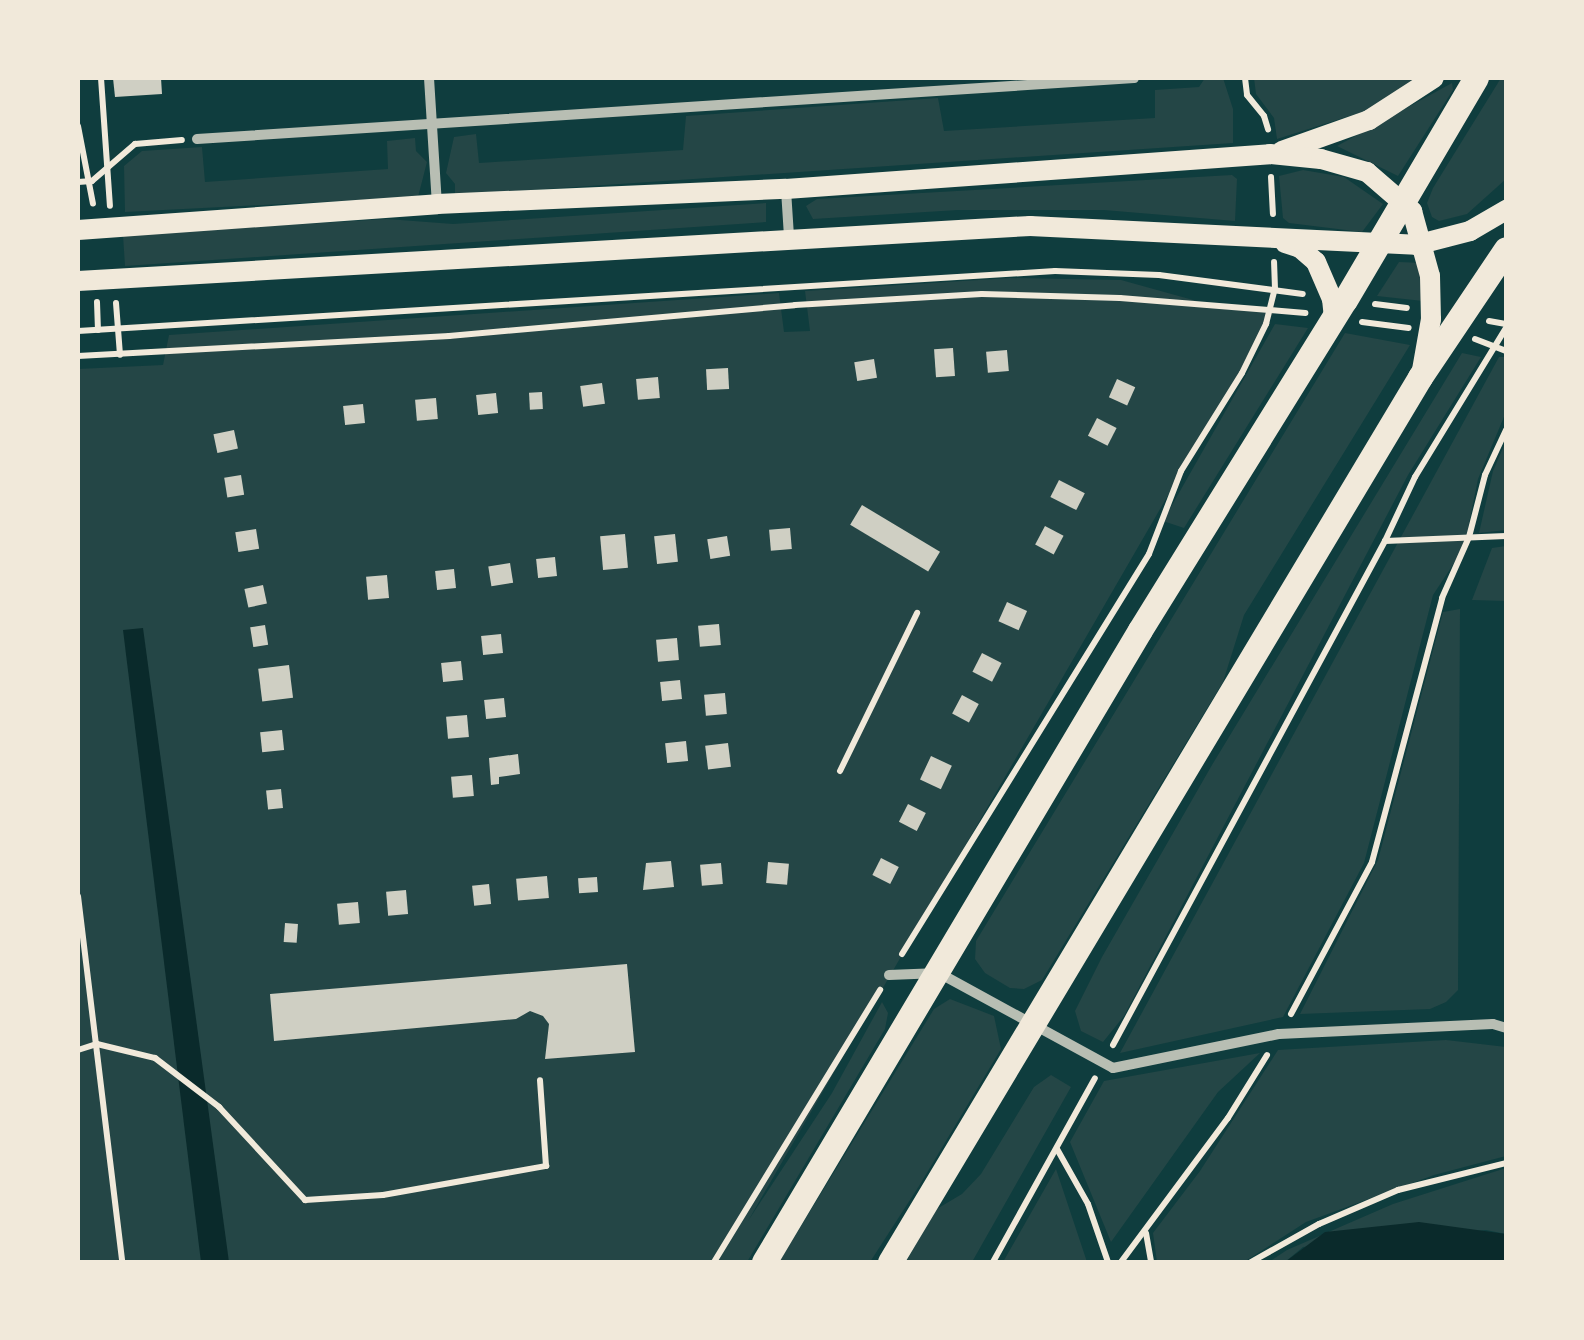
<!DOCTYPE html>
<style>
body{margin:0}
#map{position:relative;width:1584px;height:1340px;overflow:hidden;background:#0f3d3e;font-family:Helvetica,sans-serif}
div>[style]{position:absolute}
.green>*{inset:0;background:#244646}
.water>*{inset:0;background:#0a2a2b}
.building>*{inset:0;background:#cfcfc3;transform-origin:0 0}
.path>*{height:6px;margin:-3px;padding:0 3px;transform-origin:3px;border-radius:3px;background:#f1e9da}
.minor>*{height:10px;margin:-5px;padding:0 5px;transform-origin:5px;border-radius:5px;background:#b8beb3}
.secondary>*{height:20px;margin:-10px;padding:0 10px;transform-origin:10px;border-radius:10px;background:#f1e9da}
.primary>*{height:25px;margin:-12.5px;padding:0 12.5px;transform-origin:12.5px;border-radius:12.5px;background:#f1e9da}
span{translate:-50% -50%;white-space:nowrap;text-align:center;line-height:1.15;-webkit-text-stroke:9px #f1e9da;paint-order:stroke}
.frame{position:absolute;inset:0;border:80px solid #f1e9da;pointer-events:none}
</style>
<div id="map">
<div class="green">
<i style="clip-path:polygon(1205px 78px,1223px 78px,1233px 109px,1233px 143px,455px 195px,455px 184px,446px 173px,454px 137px,476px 134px,479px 163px,683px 150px,686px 116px,938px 98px,944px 131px,1155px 118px,1155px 90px,1199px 87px)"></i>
<i style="clip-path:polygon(1254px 78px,1426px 78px,1375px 108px,1277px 139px,1274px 118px,1256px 94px)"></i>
<i style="clip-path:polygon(1501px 78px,1506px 78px,1506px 179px,1467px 214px,1439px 221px,1432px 217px,1427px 203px,1433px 188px)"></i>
<i style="clip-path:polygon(1452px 83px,1453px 90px,1398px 176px,1337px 146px)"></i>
<i style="clip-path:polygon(415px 138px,416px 151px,427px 162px,418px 197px,125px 212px,124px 166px,142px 151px,202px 147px,205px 182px,388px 169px,387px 141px)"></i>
<i style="clip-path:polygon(1303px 170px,1344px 177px,1383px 204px,1362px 232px,1289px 223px,1283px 218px,1279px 176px)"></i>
<i style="clip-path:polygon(1232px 175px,1237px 179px,1235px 221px,1104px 210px,958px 210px,813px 219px,806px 206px,817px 199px)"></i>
<i style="clip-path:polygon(766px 203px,766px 222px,125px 266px,123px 235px,387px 219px,453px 224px)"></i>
<i style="clip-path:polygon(1399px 262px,1422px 263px,1423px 301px,1377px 296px)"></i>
<i style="clip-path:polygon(1010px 278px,1121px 280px,1229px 310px,1277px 307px,748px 1221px,832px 1093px,882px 1002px,888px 1013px,885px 1029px,747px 1262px,78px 1262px,78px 369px,163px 365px,169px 335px,779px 293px,784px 332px,810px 331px,805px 291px)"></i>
<i style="clip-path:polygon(1275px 324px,1308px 328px,1184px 528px,1163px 521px)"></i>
<i style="clip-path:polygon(1345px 333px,1410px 345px,1244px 615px,1223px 682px,1042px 980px,1024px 989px,1010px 988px,985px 973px,975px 959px,976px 941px)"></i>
<i style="clip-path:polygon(1462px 353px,1481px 357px,1408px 475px,1124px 1016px,1103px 1042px,1081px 1031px,1075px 1011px,1102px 957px,1212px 765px)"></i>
<i style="clip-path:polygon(1499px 357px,1506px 357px,1506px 412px,1478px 479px,1464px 548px,1433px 595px,1364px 863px,1283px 1017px,1120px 1053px)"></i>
<i style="clip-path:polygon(1506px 441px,1506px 530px,1479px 533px,1493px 471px)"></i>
<i style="clip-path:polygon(1506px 546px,1506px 601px,1472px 600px,1492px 548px)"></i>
<i style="clip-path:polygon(1460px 609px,1458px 990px,1446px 1002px,1430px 1009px,1300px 1014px,1378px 860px,1443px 612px)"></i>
<i style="clip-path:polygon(950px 999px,994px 1016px,1001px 1049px,919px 1186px,870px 1262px,779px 1262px,934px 1009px)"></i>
<i style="clip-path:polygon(1446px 1040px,1506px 1047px,1506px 1156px,1434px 1175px,1306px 1222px,1244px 1262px,1157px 1262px,1153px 1233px,1200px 1171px,1278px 1050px)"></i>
<i style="clip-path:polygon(1260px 1053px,1218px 1092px,1111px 1242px,1070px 1142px,1104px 1081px)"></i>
<i style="clip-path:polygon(1051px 1075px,1071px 1087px,972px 1262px,906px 1262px,935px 1210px,962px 1194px,981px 1174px,1034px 1087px)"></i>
<i style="clip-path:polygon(1506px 1168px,1506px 1234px,1486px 1230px,1303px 1247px,1285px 1262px,1269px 1262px,1287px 1250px,1393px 1204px)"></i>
<i style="clip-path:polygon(1056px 1169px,1087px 1262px,1003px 1262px)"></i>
</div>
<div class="water">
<i style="clip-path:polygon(143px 628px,229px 1262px,201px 1262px,123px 630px)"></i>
<i style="clip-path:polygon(1419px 1222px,1506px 1234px,1506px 1262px,1285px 1262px,1325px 1232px)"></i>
</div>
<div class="building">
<i style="clip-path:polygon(113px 78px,161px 78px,162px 94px,115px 97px)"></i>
<i style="left:953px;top:348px;width:28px;height:19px;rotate:86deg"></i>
<i style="left:1007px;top:350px;width:21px;height:21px;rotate:85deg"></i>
<i style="left:874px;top:359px;width:19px;height:20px;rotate:81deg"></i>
<i style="left:728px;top:368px;width:21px;height:22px;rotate:87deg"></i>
<i style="left:658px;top:377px;width:21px;height:22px;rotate:85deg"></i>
<i style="left:1117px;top:379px;width:20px;height:20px;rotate:24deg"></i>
<i style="left:602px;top:383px;width:21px;height:22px;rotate:82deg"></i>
<i style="left:542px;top:392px;width:17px;height:13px;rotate:87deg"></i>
<i style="left:496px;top:393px;width:20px;height:20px;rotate:84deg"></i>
<i style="left:436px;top:398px;width:21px;height:21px;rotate:85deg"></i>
<i style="left:363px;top:404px;width:19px;height:20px;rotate:84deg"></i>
<i style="left:1097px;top:418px;width:22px;height:20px;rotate:27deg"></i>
<i style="left:234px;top:430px;width:19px;height:21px;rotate:78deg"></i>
<i style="left:241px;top:475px;width:20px;height:17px;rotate:81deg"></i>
<i style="left:1059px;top:480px;width:29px;height:19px;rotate:27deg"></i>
<i style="left:862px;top:505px;width:91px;height:23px;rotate:31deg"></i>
<i style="left:1045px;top:526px;width:21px;height:21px;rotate:28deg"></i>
<i style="left:790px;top:528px;width:21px;height:21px;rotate:85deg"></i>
<i style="left:256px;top:529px;width:20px;height:21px;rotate:81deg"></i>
<i style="left:625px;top:534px;width:34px;height:25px;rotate:85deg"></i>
<i style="left:675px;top:534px;width:28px;height:21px;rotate:84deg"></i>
<i style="left:727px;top:536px;width:20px;height:20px;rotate:81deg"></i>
<i style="left:555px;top:557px;width:19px;height:19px;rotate:84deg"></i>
<i style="left:510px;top:563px;width:20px;height:22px;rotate:81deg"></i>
<i style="left:454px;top:569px;width:19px;height:19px;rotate:84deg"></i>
<i style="left:387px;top:575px;width:23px;height:21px;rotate:85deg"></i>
<i style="left:263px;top:585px;width:19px;height:19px;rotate:78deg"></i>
<i style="left:1007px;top:602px;width:22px;height:21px;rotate:24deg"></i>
<i style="left:719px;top:624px;width:21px;height:21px;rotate:85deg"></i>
<i style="left:265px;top:625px;width:20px;height:15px;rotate:81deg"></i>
<i style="left:501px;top:634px;width:19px;height:20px;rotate:84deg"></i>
<i style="left:677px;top:638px;width:22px;height:21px;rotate:85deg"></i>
<i style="left:982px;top:653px;width:22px;height:21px;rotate:27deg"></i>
<i style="left:461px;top:661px;width:19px;height:20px;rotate:84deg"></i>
<i style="left:289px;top:665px;width:33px;height:31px;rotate:83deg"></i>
<i style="left:680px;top:680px;width:19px;height:20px;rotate:84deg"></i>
<i style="left:725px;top:693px;width:21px;height:21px;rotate:85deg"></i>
<i style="left:962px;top:695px;width:19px;height:21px;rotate:28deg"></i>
<i style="left:504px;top:698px;width:19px;height:20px;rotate:84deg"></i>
<i style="left:467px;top:715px;width:22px;height:21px;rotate:85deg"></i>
<i style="left:282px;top:730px;width:20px;height:22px;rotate:84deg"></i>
<i style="left:686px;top:741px;width:20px;height:21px;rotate:84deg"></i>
<i style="left:728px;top:743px;width:24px;height:23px;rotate:83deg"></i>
<i style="clip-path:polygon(518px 754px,520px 774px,499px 777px,499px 784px,491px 785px,489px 758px)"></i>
<i style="left:931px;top:756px;width:23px;height:26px;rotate:25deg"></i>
<i style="left:472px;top:775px;width:21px;height:21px;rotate:85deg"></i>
<i style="left:281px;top:789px;width:19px;height:15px;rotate:84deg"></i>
<i style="left:908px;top:804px;width:20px;height:20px;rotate:27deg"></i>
<i style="left:881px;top:858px;width:20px;height:19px;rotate:27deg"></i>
<i style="clip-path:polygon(671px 861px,674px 887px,643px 890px,646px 863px)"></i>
<i style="left:768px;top:862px;width:21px;height:21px;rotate:5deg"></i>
<i style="left:721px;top:863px;width:21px;height:21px;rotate:85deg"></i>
<i style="left:547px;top:876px;width:22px;height:31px;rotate:85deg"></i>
<i style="left:597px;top:877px;width:15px;height:19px;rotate:86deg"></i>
<i style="left:489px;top:884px;width:20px;height:17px;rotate:84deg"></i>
<i style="left:406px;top:890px;width:24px;height:20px;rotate:85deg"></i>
<i style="left:358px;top:902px;width:21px;height:21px;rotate:85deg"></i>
<i style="left:285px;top:923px;width:13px;height:19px;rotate:4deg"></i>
<i style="clip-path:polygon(627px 964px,635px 1052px,545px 1059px,549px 1024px,543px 1016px,530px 1011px,516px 1019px,274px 1041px,270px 994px)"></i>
</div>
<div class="path">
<i style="left:101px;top:78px;width:128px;rotate:86deg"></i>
<i style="left:1245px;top:78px;width:17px;rotate:83deg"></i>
<i style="left:1247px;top:95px;width:27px;rotate:51deg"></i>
<i style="left:1264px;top:116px;width:14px;rotate:73deg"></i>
<i style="left:78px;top:126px;width:79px;rotate:79.1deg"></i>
<i style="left:1271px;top:177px;width:37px;rotate:87deg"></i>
<i style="left:78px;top:182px;width:14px;rotate:-4deg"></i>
<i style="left:92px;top:181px;width:57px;rotate:-40.7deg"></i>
<i style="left:135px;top:144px;width:47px;rotate:-4.9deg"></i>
<i style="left:97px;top:302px;width:28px;rotate:88deg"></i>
<i style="left:116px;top:303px;width:52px;rotate:85.6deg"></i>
<i style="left:1375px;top:304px;width:32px;rotate:7deg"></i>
<i style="left:1489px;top:321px;width:17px;rotate:10deg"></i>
<i style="left:1362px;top:322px;width:47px;rotate:7.3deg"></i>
<i style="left:78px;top:331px;width:979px;rotate:-3.51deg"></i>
<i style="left:1055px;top:271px;width:104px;rotate:2.2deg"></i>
<i style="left:1159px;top:275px;width:145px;rotate:7.5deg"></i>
<i style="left:1475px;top:339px;width:33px;rotate:21deg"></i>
<i style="left:78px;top:356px;width:372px;rotate:-3.1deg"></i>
<i style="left:449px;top:336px;width:347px;rotate:-5.1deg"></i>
<i style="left:795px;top:305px;width:187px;rotate:-3.4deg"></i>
<i style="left:982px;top:294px;width:138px;rotate:1.7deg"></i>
<i style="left:1120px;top:298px;width:186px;rotate:4.6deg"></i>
<i style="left:1385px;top:541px;width:121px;rotate:-2.4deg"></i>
<i style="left:840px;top:771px;width:176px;rotate:-64deg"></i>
<i style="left:78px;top:896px;width:369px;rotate:83.1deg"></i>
<i style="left:902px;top:954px;width:470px;rotate:-58.3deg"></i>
<i style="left:1149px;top:554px;width:89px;rotate:-68.9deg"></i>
<i style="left:1181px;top:471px;width:115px;rotate:-58.1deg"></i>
<i style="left:1242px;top:373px;width:55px;rotate:-63.9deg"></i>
<i style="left:1266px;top:324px;width:36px;rotate:-76deg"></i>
<i style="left:1275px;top:289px;width:27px;rotate:-92deg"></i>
<i style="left:1291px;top:1014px;width:172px;rotate:-61.9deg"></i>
<i style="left:1372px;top:862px;width:273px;rotate:-75.1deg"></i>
<i style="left:1442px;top:598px;width:67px;rotate:-66.1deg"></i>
<i style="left:1469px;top:537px;width:64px;rotate:-75.5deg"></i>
<i style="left:1485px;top:475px;width:50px;rotate:-65deg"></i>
<i style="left:1113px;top:1045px;width:573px;rotate:-61.65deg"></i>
<i style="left:1385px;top:541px;width:71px;rotate:-64.9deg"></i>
<i style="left:1415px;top:477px;width:175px;rotate:-58.6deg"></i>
<i style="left:78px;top:1050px;width:20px;rotate:-18deg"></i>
<i style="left:97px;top:1044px;width:60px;rotate:13.6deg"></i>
<i style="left:155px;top:1058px;width:81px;rotate:37.4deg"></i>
<i style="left:219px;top:1107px;width:127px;rotate:47.2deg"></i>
<i style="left:305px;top:1200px;width:78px;rotate:-3.7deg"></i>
<i style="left:383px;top:1195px;width:166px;rotate:-10.1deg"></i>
<i style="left:546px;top:1166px;width:86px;rotate:-94deg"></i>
<i style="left:1057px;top:1149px;width:63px;rotate:60.6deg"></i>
<i style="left:1088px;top:1204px;width:61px;rotate:71deg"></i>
<i style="left:1146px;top:1233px;width:29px;rotate:80deg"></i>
<i style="left:714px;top:1262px;width:319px;rotate:-58.6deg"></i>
<i style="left:993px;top:1262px;width:210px;rotate:-61deg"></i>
<i style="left:1121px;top:1262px;width:179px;rotate:-53.4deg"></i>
<i style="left:1228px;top:1118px;width:74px;rotate:-58.2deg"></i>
<i style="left:1251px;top:1262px;width:78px;rotate:-29.2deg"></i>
<i style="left:1319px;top:1224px;width:86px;rotate:-23.3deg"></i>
<i style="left:1398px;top:1190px;width:111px;rotate:-14deg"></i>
</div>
<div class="minor">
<i style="left:429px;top:78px;width:126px;rotate:86.4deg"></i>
<i style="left:197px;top:139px;width:939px;rotate:-3.72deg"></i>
<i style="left:786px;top:190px;width:47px;rotate:86.3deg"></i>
<i style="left:889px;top:975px;width:50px;rotate:-2.3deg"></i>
<i style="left:939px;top:973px;width:198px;rotate:28.6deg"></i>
<i style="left:1113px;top:1068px;width:169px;rotate:-11.6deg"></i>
<i style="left:1279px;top:1034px;width:214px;rotate:-2.7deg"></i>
<i style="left:1493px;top:1024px;width:14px;rotate:17deg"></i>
</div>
<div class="secondary">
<i style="left:1282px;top:151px;width:92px;rotate:-19.6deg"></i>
<i style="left:1369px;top:120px;width:77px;rotate:-32.9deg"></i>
<i style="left:78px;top:230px;width:360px;rotate:-4.1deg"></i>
<i style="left:437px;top:204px;width:349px;rotate:-2.5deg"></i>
<i style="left:786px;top:189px;width:485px;rotate:-4.1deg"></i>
<i style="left:1270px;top:154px;width:51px;rotate:5.6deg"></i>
<i style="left:1321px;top:159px;width:48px;rotate:15.8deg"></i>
<i style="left:1367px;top:172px;width:60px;rotate:40.9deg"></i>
<i style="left:1412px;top:211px;width:67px;rotate:74.5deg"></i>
<i style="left:1430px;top:276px;width:43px;rotate:88.7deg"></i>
<i style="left:1431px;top:319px;width:52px;rotate:100deg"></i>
<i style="left:1285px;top:243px;width:16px;rotate:18deg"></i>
<i style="left:1300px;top:248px;width:21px;rotate:41deg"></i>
<i style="left:1316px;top:262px;width:40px;rotate:66.6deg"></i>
<i style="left:1332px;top:299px;width:19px;rotate:84deg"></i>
<i style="left:78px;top:281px;width:954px;rotate:-3.31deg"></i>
<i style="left:1030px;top:226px;width:386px;rotate:2.8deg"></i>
<i style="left:1416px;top:245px;width:56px;rotate:-14.5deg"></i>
<i style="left:1470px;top:231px;width:42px;rotate:-30.3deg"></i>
</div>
<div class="primary">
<i style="left:764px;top:1262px;width:735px;rotate:-59.25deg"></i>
<i style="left:1140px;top:630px;width:388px;rotate:-58.2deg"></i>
<i style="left:1345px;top:300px;width:258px;rotate:-59.5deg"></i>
<i style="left:890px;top:1262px;width:1032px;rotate:-59.08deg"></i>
<i style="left:1420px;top:377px;width:154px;rotate:-56.1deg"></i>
</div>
<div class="frame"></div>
</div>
